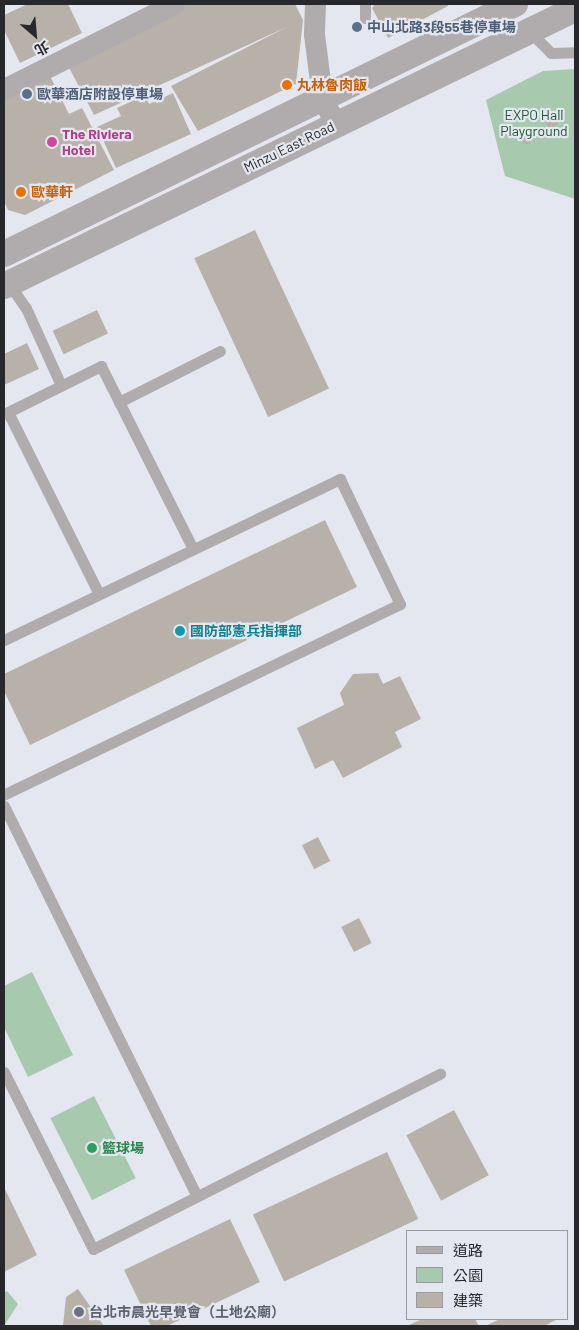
<!DOCTYPE html>
<meta charset="utf-8">
<style>
body{margin:0}
#map{position:relative;width:579px;height:1330px;overflow:hidden;background:#e5e7f0;font-family:Barlow,"Noto Sans TC",sans-serif}
div>[style]{position:absolute}
.green>*{inset:0;background:#a7c9ae;transform-origin:0 0}
.building>*{inset:0;background:#b7b1a9;transform-origin:0 0}
.service>*{height:11px;margin:-5.5px;padding:0 5.5px;transform-origin:5.5px;border-radius:5.5px;background:#b0abad}
.minor>*{height:21px;margin:-10.5px;padding:0 10.5px;transform-origin:10.5px;border-radius:10.5px;background:#b0abad}
.tertiary>*{height:26px;margin:-13px;padding:0 13px;transform-origin:13px;border-radius:13px;background:#b0abad}
.dots>*{width:14px;height:14px;translate:-50% -50%;box-sizing:border-box;border:2px solid #e5e7f0;border-radius:50%}
span{translate:-50% -50%;white-space:nowrap;text-align:center;line-height:1.15;-webkit-text-stroke:4.5px #e5e7f0;paint-order:stroke}
.service-label{font-size:14px;color:#4e5e75;font-weight:700}
.left{translate:0 -50%;text-align:left}
.food-label{font-size:14px;color:#c56008;font-weight:700}
.park-label{font-size:14px;color:#1a572f}
.hotel-label{font-size:14px;color:#b23c85;font-weight:700}
.street-label{font-size:14px;color:#27282b}
.culture-label{font-size:14px;color:#0d838f;font-weight:700}
.leisure-label{font-size:14px;color:#27864d;font-weight:700}
.worship-label{font-size:14px;color:#5b616d;font-weight:700}
.frame{position:absolute;inset:0;border:5px solid #27282b;pointer-events:none}
.legend{position:absolute;left:406px;top:1230px;width:162px;height:90px;box-sizing:border-box;background:#e5e7f0;border:1px solid #999ba1;margin:0;padding:6px 9px;list-style:none;font-size:15px;color:#27282b}
.legend li{display:flex;align-items:center;gap:10px;height:25px}
.legend b{width:25px;border:1px solid #999ba1}
.north{position:absolute;left:10px;top:10px;width:50px;height:50px;-webkit-text-stroke:4px #e5e7f0;paint-order:stroke;rotate:153deg;font-size:14px;font-weight:700;line-height:20px;text-align:center;color:#27282b}
.north::after{content:'';display:block;margin:auto;width:18px;height:22px;background:#27282b;clip-path:polygon(50% 0,100% 100%,50% 72%,0 100%)}
</style>
<div id="map">
<div class="green">
<i style="clip-path:polygon(575px 69px,575px 199px,505px 176px,486px 100px,543px 71px)"></i>
<i style="clip-path:polygon(32px 972px,73px 1055px,28px 1077px,4px 1027px,4px 986px)"></i>
<i style="left:94px;top:1096px;width:92px;height:49px;rotate:63deg"></i>
<i style="clip-path:polygon(7px 1291px,18px 1304px,4px 1326px,4px 1293px)"></i>
</div>
<div class="building">
<i style="clip-path:polygon(28px 4px,68px 4px,82px 33px,20px 63px,4px 30px,4px 15px)"></i>
<i style="clip-path:polygon(188px 4px,295px 4px,303px 20px,296px 84px,198px 131px,171px 86px,287px 27px,94px 115px,66px 62px)"></i>
<i style="clip-path:polygon(375px 4px,447px 4px,448px 6px,388px 38px,372px 8px)"></i>
<i style="clip-path:polygon(47px 70px,69px 114px,82px 108px,114px 170px,25px 215px,8px 210px,4px 201px,4px 91px)"></i>
<i style="clip-path:polygon(173px 93px,191px 134px,116px 168px,97px 127px,121px 116px,117px 108px,145px 95px,149px 104px)"></i>
<i style="left:552px;top:115px;width:11px;height:10px;rotate:56deg"></i>
<i style="left:526px;top:128px;width:13px;height:11px;rotate:48deg"></i>
<i style="left:255px;top:230px;width:175px;height:67px;rotate:65deg"></i>
<i style="left:97px;top:310px;width:26px;height:49px;rotate:65deg"></i>
<i style="clip-path:polygon(27px 343px,39px 369px,4px 385px,4px 354px)"></i>
<i style="clip-path:polygon(325px 520px,357px 587px,30px 745px,4px 691px,4px 674px)"></i>
<i style="clip-path:polygon(378px 673px,383px 684px,400px 676px,421px 719px,395px 732px,402px 747px,343px 778px,333px 760px,315px 769px,297px 728px,344px 705px,340px 693px,353px 674px)"></i>
<i style="left:318px;top:837px;width:27px;height:18px;rotate:63deg"></i>
<i style="left:359px;top:918px;width:28px;height:20px;rotate:63deg"></i>
<i style="left:454px;top:1110px;width:74px;height:54px;rotate:62deg"></i>
<i style="left:387px;top:1152px;width:74px;height:148px;rotate:65deg"></i>
<i style="clip-path:polygon(4px 1187px,37px 1255px,4px 1272px)"></i>
<i style="clip-path:polygon(230px 1219px,260px 1282px,167px 1326px,151px 1326px,124px 1270px)"></i>
<i style="clip-path:polygon(78px 1289px,104px 1326px,63px 1326px,66px 1297px)"></i>
<i style="clip-path:polygon(422px 1319px,475px 1319px,479px 1326px,407px 1326px)"></i>
<i style="clip-path:polygon(500px 1319px,555px 1319px,556px 1320px,544px 1326px,485px 1326px)"></i>
</div>
<div class="service">
<i style="left:365px;top:18px;width:14px;rotate:-90deg"></i>
<i style="left:529px;top:31px;width:31px;rotate:45deg"></i>
<i style="left:551px;top:53px;width:24px;rotate:-2deg"></i>
<i style="left:9px;top:284px;width:29px;rotate:55deg"></i>
<i style="left:26px;top:308px;width:85px;rotate:65.6deg"></i>
<i style="left:119px;top:402px;width:113px;rotate:-26.8deg"></i>
<i style="left:99px;top:594px;width:203px;rotate:-116.6deg"></i>
<i style="left:8px;top:412px;width:104px;rotate:-26.3deg"></i>
<i style="left:101px;top:366px;width:205px;rotate:63.3deg"></i>
<i style="left:4px;top:640px;width:373px;rotate:-25.6deg"></i>
<i style="left:340px;top:479px;width:139px;rotate:64.4deg"></i>
<i style="left:400px;top:604px;width:440px;rotate:154.3deg"></i>
<i style="left:4px;top:806px;width:435px;rotate:63.7deg"></i>
<i style="left:4px;top:1072px;width:198px;rotate:63.3deg"></i>
<i style="left:93px;top:1249px;width:389px;rotate:-26.8deg"></i>
</div>
<div class="minor">
<i style="left:315px;top:4px;width:30px;rotate:92deg"></i>
<i style="left:314px;top:34px;width:64px;rotate:82.8deg"></i>
<i style="left:322px;top:97px;width:30px;rotate:64deg"></i>
<i style="left:4px;top:89px;width:190px;rotate:-26.6deg"></i>
</div>
<div class="tertiary">
<i style="left:4px;top:254px;width:569px;rotate:-26.07deg"></i>
<i style="left:4px;top:286px;width:635px;rotate:-25.88deg"></i>
</div>
<div class="dots">
<i style="left:357px;top:27px;background:#5c6f8a"></i>
<i style="left:287px;top:85px;background:#e8710a"></i>
<i style="left:27px;top:94px;background:#5c6f8a"></i>
<i style="left:52px;top:142px;background:#d1479c"></i>
<i style="left:21px;top:192px;background:#e8710a"></i>
<i style="left:180px;top:631px;background:#0f9aa8"></i>
<i style="left:92px;top:1148px;background:#2e9e5b"></i>
<i style="left:79px;top:1312px;background:#6b7280"></i>
</div>
<div class="service-label">
<span class="left" style="left:367px;top:27px">中山北路3段55巷停車場</span>
<span class="left" style="left:37px;top:94px">歐華酒店附設停車場</span>
</div>
<div class="food-label">
<span class="left" style="left:297px;top:85px">丸林魯肉飯</span>
<span class="left" style="left:31px;top:192px">歐華軒</span>
</div>
<div class="park-label">
<span style="left:534px;top:123px">EXPO Hall<br>Playground</span>
</div>
<div class="hotel-label">
<span class="left" style="left:62px;top:142px">The Riviera<br>Hotel</span>
</div>
<div class="street-label">
<span style="left:289px;top:147px;rotate:-26deg">Minzu East Road</span>
</div>
<div class="culture-label">
<span class="left" style="left:190px;top:631px">國防部憲兵指揮部</span>
</div>
<div class="leisure-label">
<span class="left" style="left:102px;top:1148px">籃球場</span>
</div>
<div class="worship-label">
<span class="left" style="left:89px;top:1312px">台北市晨光早覺會（土地公廟）</span>
</div>
<div class="frame"></div>
<ul class="legend">
<li><b style="height:6px;background:#b0abad"></b>道路</li>
<li><b style="height:14px;background:#a7c9ae"></b>公園</li>
<li><b style="height:14px;background:#b7b1a9"></b>建築</li>
</ul>
<div class="north">北</div>
</div>
